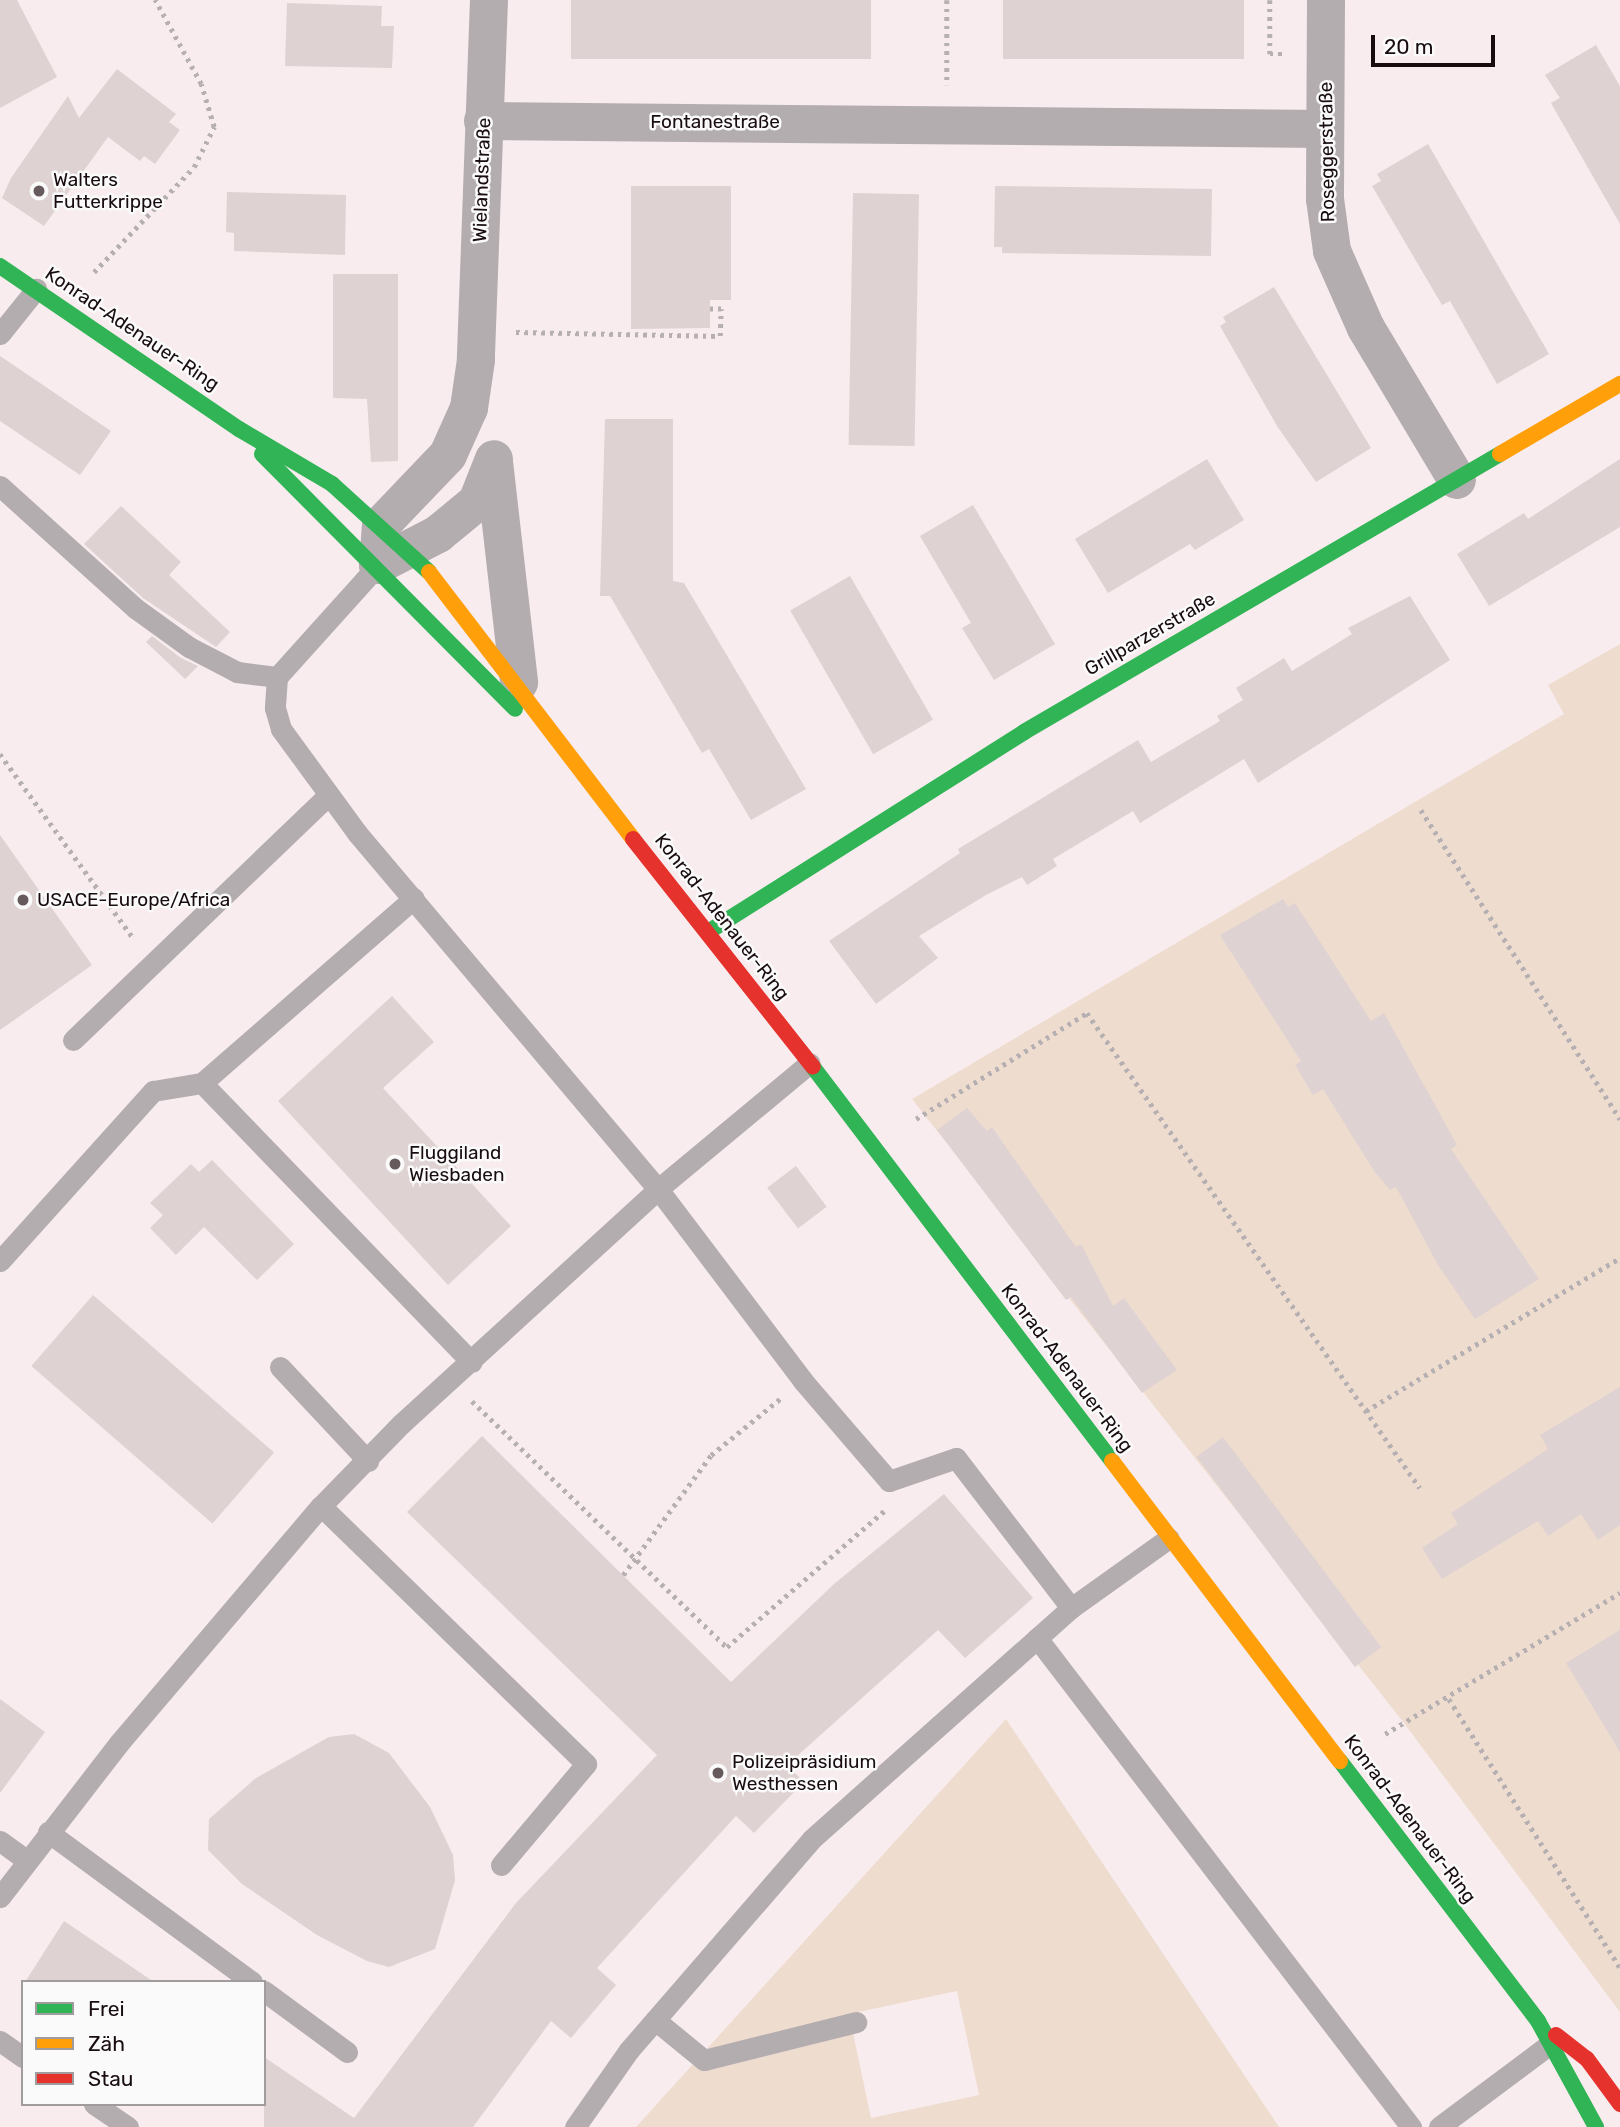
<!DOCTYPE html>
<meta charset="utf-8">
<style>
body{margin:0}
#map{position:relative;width:1620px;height:2127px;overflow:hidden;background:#f8ecee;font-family:Rubik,sans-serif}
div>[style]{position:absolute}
.green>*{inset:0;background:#eedccf}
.building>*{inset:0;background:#dfd2d2;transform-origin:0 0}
.path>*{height:4.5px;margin-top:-2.25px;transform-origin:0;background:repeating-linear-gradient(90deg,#b7b0b2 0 3.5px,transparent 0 8.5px)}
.lane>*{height:21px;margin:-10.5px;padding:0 10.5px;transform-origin:10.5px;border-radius:10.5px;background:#b3adb0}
.street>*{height:38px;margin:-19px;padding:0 19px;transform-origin:19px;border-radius:19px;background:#b3adb0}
.fast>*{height:16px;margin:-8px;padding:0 8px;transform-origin:8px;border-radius:8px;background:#30b455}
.slow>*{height:16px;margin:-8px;padding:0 8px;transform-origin:8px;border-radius:8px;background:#ff9f0a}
.jam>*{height:16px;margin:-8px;padding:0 8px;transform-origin:8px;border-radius:8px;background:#e5322d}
.dots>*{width:19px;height:19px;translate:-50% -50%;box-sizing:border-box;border:4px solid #fafafa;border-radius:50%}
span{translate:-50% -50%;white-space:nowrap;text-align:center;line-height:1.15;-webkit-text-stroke:5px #fafafa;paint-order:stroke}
.street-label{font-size:19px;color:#180c0f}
.poi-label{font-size:19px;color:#180c0f}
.left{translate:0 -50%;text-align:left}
.legend{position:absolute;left:21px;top:1980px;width:245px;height:126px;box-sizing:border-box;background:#fafafa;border:2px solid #a09b9c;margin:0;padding:9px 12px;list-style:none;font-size:21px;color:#180c0f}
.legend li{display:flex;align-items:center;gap:14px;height:35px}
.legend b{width:35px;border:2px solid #a09b9c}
.scale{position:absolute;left:1371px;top:35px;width:124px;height:32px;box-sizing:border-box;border:4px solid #180c0f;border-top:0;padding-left:9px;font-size:21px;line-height:24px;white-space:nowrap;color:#180c0f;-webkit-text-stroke:5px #fafafa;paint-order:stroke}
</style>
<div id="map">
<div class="green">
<i style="clip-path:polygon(1620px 644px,1620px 2012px,1404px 1723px,912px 1099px,1564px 714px,1548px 685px)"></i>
<i style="clip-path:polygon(evenodd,1006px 1719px,1279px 2127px,636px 2127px,1006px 1719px,957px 1991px,979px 2095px,871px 2118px,849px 2014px,957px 1991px)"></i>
</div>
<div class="building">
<i style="clip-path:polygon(0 0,17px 0,57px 77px,0 108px)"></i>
<i style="left:571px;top:0;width:300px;height:59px"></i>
<i style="left:1003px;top:0;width:241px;height:59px"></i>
<i style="clip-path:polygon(287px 3px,382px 6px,381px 26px,394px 26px,392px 68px,285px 66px)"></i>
<i style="clip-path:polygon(1596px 45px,1620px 86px,1620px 224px,1551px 103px,1560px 98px,1545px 75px)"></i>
<i style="clip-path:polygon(117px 69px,176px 114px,169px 122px,180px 130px,155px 164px,144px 156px,140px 161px,108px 137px,44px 226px,2px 198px,11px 178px,68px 96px,79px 118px)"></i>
<i style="clip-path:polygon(1428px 144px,1549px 354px,1497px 384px,1450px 301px,1442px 305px,1372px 186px,1381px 181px,1377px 174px)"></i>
<i style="clip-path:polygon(631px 186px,731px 186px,731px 300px,710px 300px,710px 328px,631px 329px)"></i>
<i style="clip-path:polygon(995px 186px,1212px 189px,1211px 256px,1002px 253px,1002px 247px,994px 247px)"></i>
<i style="clip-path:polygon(227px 192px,346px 195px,345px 255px,234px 251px,234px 233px,226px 232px)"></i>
<i style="left:853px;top:193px;width:66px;height:252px;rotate:1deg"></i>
<i style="clip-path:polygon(333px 274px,398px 274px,398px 461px,371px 462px,367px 399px,333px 398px)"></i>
<i style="clip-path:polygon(1274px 287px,1371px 448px,1316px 482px,1277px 426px,1220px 326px,1226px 322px,1223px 317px)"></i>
<i style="clip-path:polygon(0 356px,111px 431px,80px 475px,0 421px)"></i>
<i style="clip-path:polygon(605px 419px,673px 419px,673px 581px,684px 583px,806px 789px,751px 820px,709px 749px,702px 753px,610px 596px,600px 596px)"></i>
<i style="clip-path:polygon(1207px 459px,1244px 520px,1195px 550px,1190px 544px,1108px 593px,1075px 539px)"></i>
<i style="clip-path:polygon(1620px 459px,1620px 527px,1489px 606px,1457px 554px,1524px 513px,1528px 519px)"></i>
<i style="clip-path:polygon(973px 505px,1055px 644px,994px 680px,962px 628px,971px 623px,920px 536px)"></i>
<i style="clip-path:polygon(121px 506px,181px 562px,169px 575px,230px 632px,216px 647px,143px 598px,84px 544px)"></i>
<i style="left:850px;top:576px;width:166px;height:69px;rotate:60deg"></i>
<i style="clip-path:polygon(1410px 596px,1450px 660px,1258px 783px,1244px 759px,1140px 823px,1133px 811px,1053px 859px,1057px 866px,1027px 885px,1022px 877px,986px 895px,919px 936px,938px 958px,876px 1004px,829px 941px,960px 853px,958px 849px,1138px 740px,1151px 762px,1220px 721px,1217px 716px,1243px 700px,1236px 688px,1284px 658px,1292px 671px,1352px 634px,1348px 628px)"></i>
<i style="clip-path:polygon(152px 636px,181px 658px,198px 666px,185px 679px,146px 642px)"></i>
<i style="clip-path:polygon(0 835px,92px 965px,0 1030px)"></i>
<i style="clip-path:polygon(1283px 899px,1288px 907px,1295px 903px,1371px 1021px,1384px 1013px,1457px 1145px,1451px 1149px,1539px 1279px,1475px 1319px,1438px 1265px,1396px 1187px,1390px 1190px,1374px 1171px,1323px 1089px,1313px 1095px,1295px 1065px,1301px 1061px,1220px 935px)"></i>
<i style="clip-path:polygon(392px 996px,434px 1042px,383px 1088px,511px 1226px,448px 1285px,278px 1101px)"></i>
<i style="clip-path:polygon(967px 1108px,987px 1131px,992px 1127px,1076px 1247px,1081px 1244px,1113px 1306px,1124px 1298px,1177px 1370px,1142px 1393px,1071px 1297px,1066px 1300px,937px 1130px)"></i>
<i style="clip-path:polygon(212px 1160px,294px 1244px,257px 1280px,204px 1227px,176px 1255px,150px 1228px,163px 1215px,150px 1203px,191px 1164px,199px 1172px)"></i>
<i style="left:796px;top:1166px;width:51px;height:36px;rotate:53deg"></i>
<i style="left:93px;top:1295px;width:240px;height:94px;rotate:41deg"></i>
<i style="clip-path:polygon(1620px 1387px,1620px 1525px,1598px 1540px,1581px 1514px,1548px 1536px,1538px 1521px,1442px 1579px,1422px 1548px,1458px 1524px,1451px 1513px,1548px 1449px,1540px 1435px)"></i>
<i style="clip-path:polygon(482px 1436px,731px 1682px,834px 1584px,944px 1494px,1033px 1598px,965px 1658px,938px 1630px,787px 1765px,804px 1782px,754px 1833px,736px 1816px,597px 1968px,616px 1985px,571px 2038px,551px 2021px,473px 2127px,264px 2127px,264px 2057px,354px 2118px,516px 1903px,657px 1755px,407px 1512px)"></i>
<i style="left:1223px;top:1437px;width:263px;height:33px;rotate:53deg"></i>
<i style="clip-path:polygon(1620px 1630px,1620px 1752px,1566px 1663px)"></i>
<i style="clip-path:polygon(0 1699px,45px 1732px,0 1793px)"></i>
<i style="clip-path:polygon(354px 1734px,389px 1753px,430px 1807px,453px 1855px,455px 1880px,435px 1949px,389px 1967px,367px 1961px,317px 1935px,242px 1884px,208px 1850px,209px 1819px,256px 1778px,329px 1737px)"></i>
<i style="clip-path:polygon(64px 1921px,154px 1982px,25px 1982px)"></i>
</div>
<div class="path">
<i style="left:947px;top:0;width:85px;rotate:90deg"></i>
<i style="left:1270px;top:0;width:54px;rotate:90deg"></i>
<i style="left:1270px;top:54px;width:16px"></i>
<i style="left:94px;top:272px;width:145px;rotate:-46.4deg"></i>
<i style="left:194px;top:167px;width:45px;rotate:-63.4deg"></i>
<i style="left:214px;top:127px;width:45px;rotate:-106.8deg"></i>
<i style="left:201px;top:84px;width:96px;rotate:-118.7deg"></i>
<i style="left:516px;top:332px;width:204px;rotate:1.1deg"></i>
<i style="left:720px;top:336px;width:27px;rotate:-88deg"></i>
<i style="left:721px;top:309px;width:11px;rotate:180deg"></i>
<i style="left:0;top:754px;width:227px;rotate:54.1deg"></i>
<i style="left:1421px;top:810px;width:368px;rotate:57.2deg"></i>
<i style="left:916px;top:1119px;width:201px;rotate:-31.8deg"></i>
<i style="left:1087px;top:1013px;width:580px;rotate:54.97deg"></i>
<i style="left:472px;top:1401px;width:354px;rotate:44deg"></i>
<i style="left:727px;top:1647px;width:208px;rotate:-40.9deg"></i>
<i style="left:1366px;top:1411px;width:297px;rotate:-31.1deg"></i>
<i style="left:623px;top:1575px;width:149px;rotate:-53.7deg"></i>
<i style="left:711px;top:1455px;width:89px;rotate:-39.1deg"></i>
<i style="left:1449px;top:1699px;width:318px;rotate:57.5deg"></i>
<i style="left:1385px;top:1734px;width:274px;rotate:-31deg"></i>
</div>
<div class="lane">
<i style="left:0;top:334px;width:58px;rotate:-51.3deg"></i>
<i style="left:0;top:486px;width:182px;rotate:42.1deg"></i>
<i style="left:135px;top:608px;width:67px;rotate:35.8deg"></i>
<i style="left:189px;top:647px;width:54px;rotate:27.5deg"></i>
<i style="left:237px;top:672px;width:40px;rotate:7.1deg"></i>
<i style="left:378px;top:565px;width:151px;rotate:132deg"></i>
<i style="left:277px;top:677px;width:31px;rotate:94deg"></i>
<i style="left:275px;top:708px;width:22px;rotate:74deg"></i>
<i style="left:281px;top:729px;width:129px;rotate:53.8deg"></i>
<i style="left:357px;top:833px;width:466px;rotate:49.8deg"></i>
<i style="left:658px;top:1189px;width:197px;rotate:-39.7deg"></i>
<i style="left:73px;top:1040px;width:352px;rotate:-43.8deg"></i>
<i style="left:202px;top:1083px;width:388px;rotate:46deg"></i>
<i style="left:0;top:1261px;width:229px;rotate:-48deg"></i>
<i style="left:153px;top:1091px;width:50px;rotate:-9.3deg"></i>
<i style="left:202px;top:1083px;width:281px;rotate:-41.1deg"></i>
<i style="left:280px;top:1367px;width:129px;rotate:46.9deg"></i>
<i style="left:321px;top:1506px;width:370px;rotate:44.2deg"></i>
<i style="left:586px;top:1764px;width:132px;rotate:130.1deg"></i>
<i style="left:1071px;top:1608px;width:120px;rotate:-35.5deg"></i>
<i style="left:1037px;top:1638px;width:616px;rotate:52.59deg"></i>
<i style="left:48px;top:1832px;width:253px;rotate:36.3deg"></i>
<i style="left:0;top:1841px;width:32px;rotate:36deg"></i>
<i style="left:0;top:1897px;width:195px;rotate:-52.3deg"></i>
<i style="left:119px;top:1743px;width:311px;rotate:-49.6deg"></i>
<i style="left:321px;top:1506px;width:115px;rotate:-45.7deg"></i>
<i style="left:401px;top:1424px;width:348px;rotate:-42.4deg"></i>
<i style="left:658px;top:1189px;width:241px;rotate:52.9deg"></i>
<i style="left:803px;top:1381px;width:132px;rotate:49.3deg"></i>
<i style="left:889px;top:1481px;width:71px;rotate:-18.9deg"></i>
<i style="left:956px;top:1458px;width:189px;rotate:52.5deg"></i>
<i style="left:1071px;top:1608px;width:348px;rotate:138.3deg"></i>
<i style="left:811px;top:1840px;width:278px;rotate:130.9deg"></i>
<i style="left:629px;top:2050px;width:94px;rotate:125deg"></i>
<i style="left:264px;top:1991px;width:103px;rotate:36.3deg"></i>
<i style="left:655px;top:2020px;width:63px;rotate:39.2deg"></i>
<i style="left:704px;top:2060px;width:157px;rotate:-14deg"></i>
<i style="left:0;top:2041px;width:28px;rotate:35deg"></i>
<i style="left:94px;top:2104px;width:41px;rotate:34.1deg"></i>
<i style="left:1439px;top:2127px;width:139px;rotate:-36.8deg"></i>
</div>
<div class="street">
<i style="left:489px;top:0;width:360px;rotate:92.1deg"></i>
<i style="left:476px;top:360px;width:49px;rotate:98.3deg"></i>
<i style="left:469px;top:408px;width:51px;rotate:114.1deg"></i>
<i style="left:448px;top:455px;width:97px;rotate:133.7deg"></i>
<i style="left:381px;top:525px;width:40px;rotate:94.3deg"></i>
<i style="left:378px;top:565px;width:68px;rotate:-27.3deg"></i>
<i style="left:438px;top:534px;width:50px;rotate:-39.4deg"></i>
<i style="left:477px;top:502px;width:46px;rotate:-68.4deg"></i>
<i style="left:1326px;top:0;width:199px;rotate:90.3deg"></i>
<i style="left:1325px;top:199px;width:52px;rotate:82.3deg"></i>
<i style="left:1332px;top:251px;width:84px;rotate:66.2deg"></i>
<i style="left:1366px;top:328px;width:177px;rotate:59.1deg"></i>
<i style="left:483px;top:121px;width:842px;rotate:0.54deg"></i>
<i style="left:494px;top:462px;width:222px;rotate:83.5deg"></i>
</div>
<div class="fast">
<i style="left:0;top:266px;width:289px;rotate:34.3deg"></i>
<i style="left:239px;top:429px;width:108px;rotate:30.6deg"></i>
<i style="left:332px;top:484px;width:131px;rotate:42.2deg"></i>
<i style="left:262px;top:454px;width:359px;rotate:45.2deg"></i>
<i style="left:708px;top:932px;width:374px;rotate:-32.3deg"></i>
<i style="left:1024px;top:732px;width:551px;rotate:-30.29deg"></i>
<i style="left:813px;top:1067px;width:495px;rotate:52.8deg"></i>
<i style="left:1340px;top:1761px;width:327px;rotate:52.7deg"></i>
<i style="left:1538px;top:2021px;width:121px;rotate:61.3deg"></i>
</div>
<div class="slow">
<i style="left:1500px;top:454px;width:139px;rotate:-30.3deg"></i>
<i style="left:429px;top:572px;width:336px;rotate:52.6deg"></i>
<i style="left:1112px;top:1461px;width:377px;rotate:52.8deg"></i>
</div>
<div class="jam">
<i style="left:633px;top:839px;width:290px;rotate:51.7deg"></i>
<i style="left:1556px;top:2035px;width:39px;rotate:38deg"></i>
<i style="left:1587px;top:2059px;width:56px;rotate:53.7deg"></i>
</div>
<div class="dots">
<i style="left:39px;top:191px;background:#665a5d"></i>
<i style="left:23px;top:900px;background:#665a5d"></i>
<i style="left:395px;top:1164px;background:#665a5d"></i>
<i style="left:718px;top:1773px;background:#665a5d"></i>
</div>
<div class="street-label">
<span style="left:715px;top:122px">Fontanestraße</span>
<span style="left:1327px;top:152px;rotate:-91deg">Roseggerstraße</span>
<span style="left:482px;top:180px;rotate:-88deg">Wielandstraße</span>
<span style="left:132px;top:329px;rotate:34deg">Konrad-Adenauer-Ring</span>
<span style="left:1150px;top:634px;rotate:-30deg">Grillparzerstraße</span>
<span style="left:722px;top:917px;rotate:52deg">Konrad-Adenauer-Ring</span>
<span style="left:1067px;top:1368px;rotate:53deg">Konrad-Adenauer-Ring</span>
<span style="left:1410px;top:1819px;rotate:53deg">Konrad-Adenauer-Ring</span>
</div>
<div class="poi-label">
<span class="left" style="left:53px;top:191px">Walters<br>Futterkrippe</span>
<span class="left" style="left:37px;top:900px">USACE-Europe/Africa</span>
<span class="left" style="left:409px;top:1164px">Fluggiland<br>Wiesbaden</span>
<span class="left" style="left:732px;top:1773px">Polizeipräsidium<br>Westhessen</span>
</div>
<ul class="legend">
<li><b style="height:9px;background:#30b455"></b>Frei</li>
<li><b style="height:9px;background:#ff9f0a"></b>Zäh</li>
<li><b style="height:9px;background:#e5322d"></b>Stau</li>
</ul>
<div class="scale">20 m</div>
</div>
